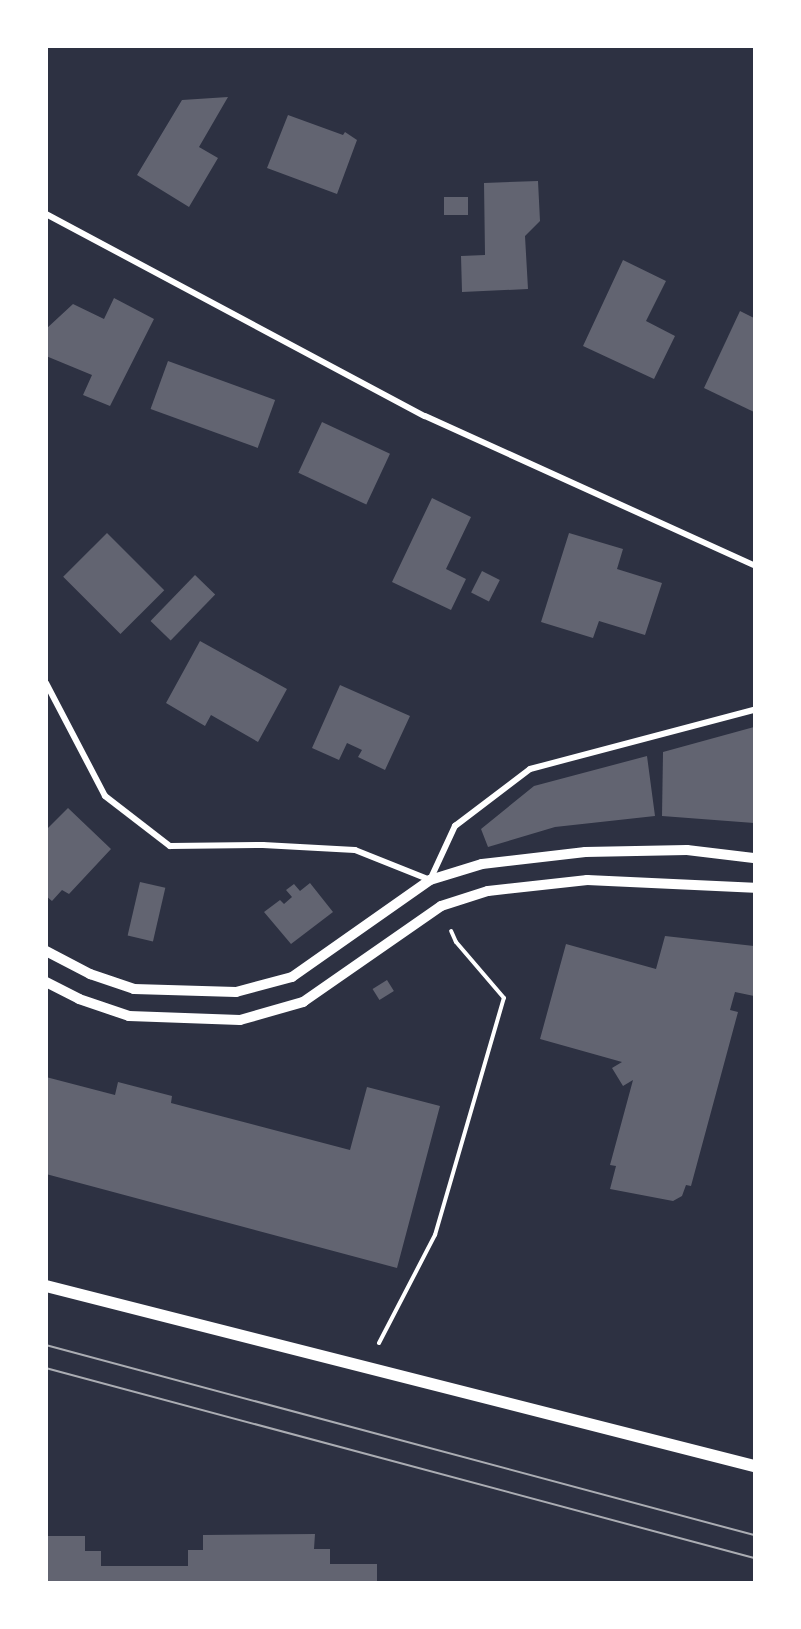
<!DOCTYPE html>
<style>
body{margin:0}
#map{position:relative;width:801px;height:1629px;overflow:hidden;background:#2d3142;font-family:Merriweather,serif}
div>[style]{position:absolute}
.building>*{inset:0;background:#626471;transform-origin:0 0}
.path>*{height:4px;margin:-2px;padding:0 2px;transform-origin:2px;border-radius:2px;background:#fff}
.minor>*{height:6px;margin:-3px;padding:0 3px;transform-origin:3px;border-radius:3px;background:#fff}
.tertiary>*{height:10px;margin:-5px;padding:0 5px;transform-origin:5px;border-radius:5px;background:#fff}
.secondary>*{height:12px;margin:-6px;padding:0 6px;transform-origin:6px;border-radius:6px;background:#fff}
.tram>*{height:1.5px;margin:-0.75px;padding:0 0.75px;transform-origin:0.75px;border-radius:0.75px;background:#abadb3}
span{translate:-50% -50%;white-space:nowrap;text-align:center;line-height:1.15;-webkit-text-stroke:6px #fff;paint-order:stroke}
.frame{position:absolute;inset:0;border:48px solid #fff;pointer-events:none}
</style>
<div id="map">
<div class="building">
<i style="clip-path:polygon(228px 97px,199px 147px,218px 158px,189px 207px,137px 175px,182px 100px)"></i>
<i style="clip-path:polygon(288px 115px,343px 135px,345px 132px,357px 140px,337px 194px,267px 168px)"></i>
<i style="clip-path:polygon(538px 181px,540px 221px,525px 236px,528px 289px,462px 292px,461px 256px,485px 255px,484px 183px)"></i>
<i style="left:444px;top:197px;width:24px;height:18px"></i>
<i style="clip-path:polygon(623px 260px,666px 281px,646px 321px,675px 336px,654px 379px,583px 346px)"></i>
<i style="clip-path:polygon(114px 298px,154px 319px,110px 406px,83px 395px,92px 375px,46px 356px,46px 329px,73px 304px,104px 319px)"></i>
<i style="clip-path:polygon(740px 311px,754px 318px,754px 412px,704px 388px)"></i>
<i style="left:168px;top:361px;width:114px;height:51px;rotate:20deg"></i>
<i style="left:322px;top:422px;width:75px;height:56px;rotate:25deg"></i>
<i style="clip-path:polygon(432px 498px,471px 517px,446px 569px,466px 579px,451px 610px,392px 582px)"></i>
<i style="left:107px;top:533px;width:81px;height:62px;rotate:45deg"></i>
<i style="clip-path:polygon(569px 533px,623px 549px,617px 569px,662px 583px,645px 635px,599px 621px,593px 638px,541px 622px)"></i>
<i style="left:482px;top:571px;width:20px;height:24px;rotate:27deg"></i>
<i style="left:195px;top:575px;width:28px;height:64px;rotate:44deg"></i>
<i style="clip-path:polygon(200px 641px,287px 689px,258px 742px,211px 715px,205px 726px,166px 703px)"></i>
<i style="clip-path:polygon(340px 685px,410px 716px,385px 770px,358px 757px,362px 750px,347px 743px,339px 760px,312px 748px)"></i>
<i style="clip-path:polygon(754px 727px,754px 823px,662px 816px,663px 752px)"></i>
<i style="clip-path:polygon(647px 756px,655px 816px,555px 827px,488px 847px,481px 829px,534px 786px)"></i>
<i style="clip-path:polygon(68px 808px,111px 849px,69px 894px,62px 890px,52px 901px,46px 896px,46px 830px)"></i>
<i style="left:140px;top:882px;width:26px;height:55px;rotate:13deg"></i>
<i style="clip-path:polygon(310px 883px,333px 912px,291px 944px,264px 912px,280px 900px,284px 904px,292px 897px,286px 890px,294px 884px,300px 891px)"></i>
<i style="clip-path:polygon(665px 936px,754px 946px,754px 996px,735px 992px,730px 1010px,738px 1012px,691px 1186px,686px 1185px,682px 1196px,673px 1201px,610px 1189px,616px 1166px,610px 1165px,633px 1080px,623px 1086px,612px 1068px,622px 1062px,540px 1039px,566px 944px,656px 969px)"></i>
<i style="left:387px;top:980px;width:13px;height:17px;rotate:58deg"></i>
<i style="clip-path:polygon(46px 1077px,115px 1095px,118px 1082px,172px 1096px,171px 1103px,350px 1150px,367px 1087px,440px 1106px,397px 1268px,46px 1174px)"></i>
<i style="clip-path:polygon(315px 1534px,314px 1549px,330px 1549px,330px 1564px,377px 1564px,377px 1582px,46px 1582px,46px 1536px,85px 1536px,85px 1551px,101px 1551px,101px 1566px,188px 1566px,188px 1550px,203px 1550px,203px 1535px)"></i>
</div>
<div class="path">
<i style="left:379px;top:1343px;width:122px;rotate:-62.6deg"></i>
<i style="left:435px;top:1235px;width:247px;rotate:-73.8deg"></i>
<i style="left:504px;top:998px;width:74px;rotate:-130.6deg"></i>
<i style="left:456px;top:942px;width:12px;rotate:-114deg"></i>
</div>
<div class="minor">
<i style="left:46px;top:214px;width:429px;rotate:28.1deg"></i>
<i style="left:425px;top:416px;width:361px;rotate:24.4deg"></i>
<i style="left:46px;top:683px;width:127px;rotate:62.4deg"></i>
<i style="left:105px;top:796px;width:82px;rotate:37.6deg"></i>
<i style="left:170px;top:846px;width:93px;rotate:-0.6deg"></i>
<i style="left:263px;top:845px;width:92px;rotate:3.1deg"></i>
<i style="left:355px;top:850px;width:81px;rotate:21.8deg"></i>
<i style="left:430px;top:880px;width:60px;rotate:-65.2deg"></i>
<i style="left:455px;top:826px;width:94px;rotate:-37.2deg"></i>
<i style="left:530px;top:769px;width:232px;rotate:-14.8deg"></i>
</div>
<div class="tertiary">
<i style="left:46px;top:951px;width:50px;rotate:27.6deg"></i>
<i style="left:90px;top:974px;width:46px;rotate:18.8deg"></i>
<i style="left:134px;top:989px;width:102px;rotate:1.7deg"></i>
<i style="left:236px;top:992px;width:58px;rotate:-15deg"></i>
<i style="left:292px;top:977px;width:169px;rotate:-35.1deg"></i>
<i style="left:430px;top:880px;width:54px;rotate:-17.1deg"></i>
<i style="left:482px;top:864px;width:104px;rotate:-6.6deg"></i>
<i style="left:585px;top:852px;width:102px;rotate:-1.1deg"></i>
<i style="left:687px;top:850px;width:67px;rotate:6.8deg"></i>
<i style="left:46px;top:982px;width:37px;rotate:27deg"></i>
<i style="left:79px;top:999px;width:53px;rotate:18.8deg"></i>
<i style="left:129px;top:1016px;width:111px;rotate:2.1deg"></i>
<i style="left:240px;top:1020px;width:66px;rotate:-15.9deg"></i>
<i style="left:303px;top:1002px;width:168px;rotate:-34.8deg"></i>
<i style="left:441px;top:906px;width:49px;rotate:-17.7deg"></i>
<i style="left:488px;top:891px;width:100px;rotate:-6.3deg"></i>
<i style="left:587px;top:880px;width:167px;rotate:2.7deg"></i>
</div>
<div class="secondary">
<i style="left:46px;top:1286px;width:731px;rotate:14.26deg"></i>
</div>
<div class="tram">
<i style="left:46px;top:1345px;width:733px;rotate:15.02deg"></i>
<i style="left:46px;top:1368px;width:733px;rotate:15.02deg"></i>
</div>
<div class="frame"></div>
</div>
